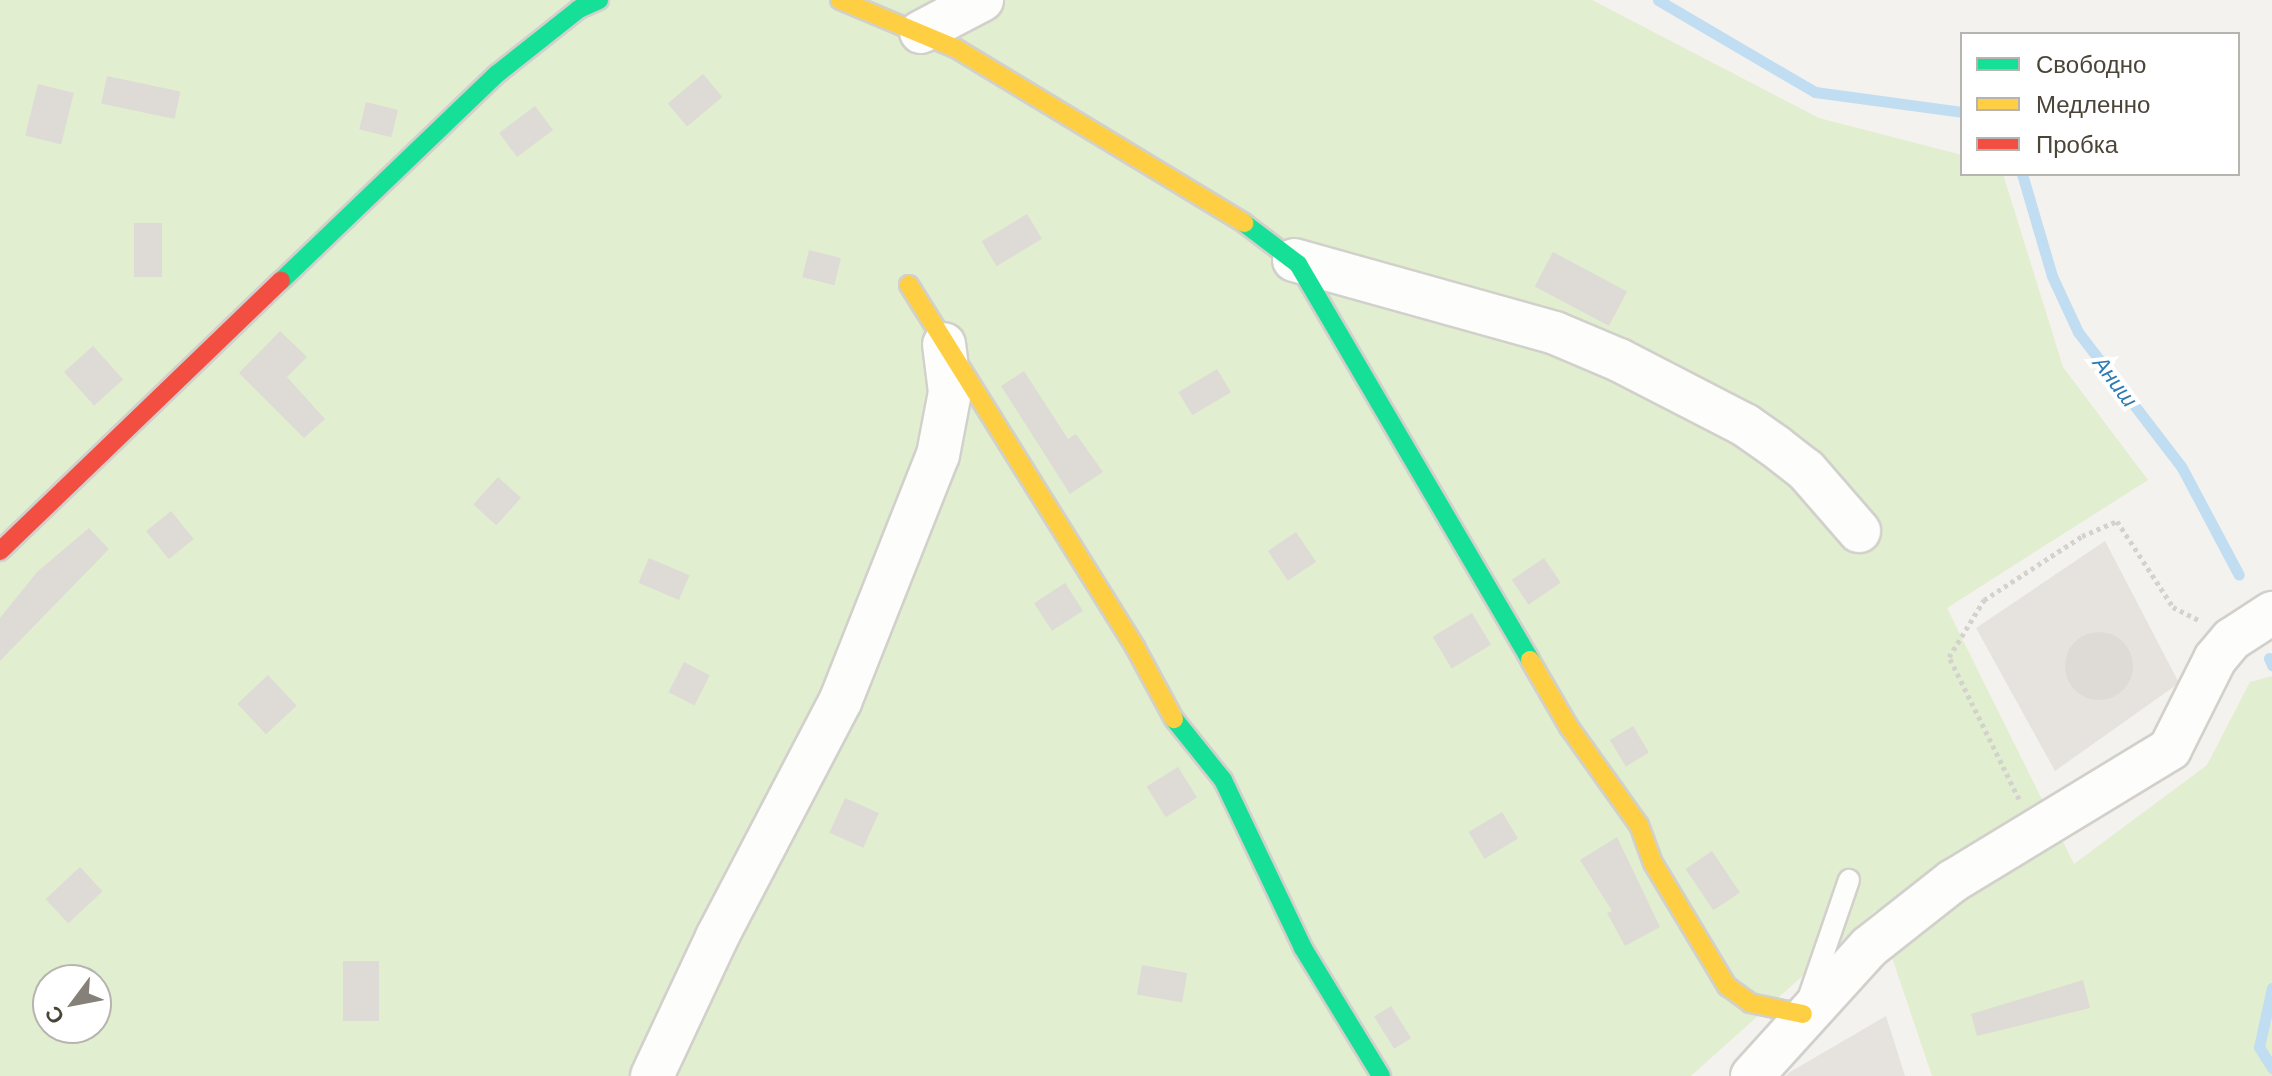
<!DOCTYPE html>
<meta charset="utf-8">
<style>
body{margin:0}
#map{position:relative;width:2272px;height:1076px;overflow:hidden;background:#f4f2ee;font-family:Barlow,sans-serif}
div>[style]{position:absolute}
.industrial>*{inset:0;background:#e6e2de}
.green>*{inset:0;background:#e1eecf}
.stream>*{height:11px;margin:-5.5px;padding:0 5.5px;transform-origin:5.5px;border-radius:5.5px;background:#c0ddf1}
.building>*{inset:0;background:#dedbd6;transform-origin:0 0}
.round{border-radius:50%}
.path>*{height:5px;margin-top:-2.5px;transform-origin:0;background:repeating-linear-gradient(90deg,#d3d2cc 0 4px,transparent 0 8px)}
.roads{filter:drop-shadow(2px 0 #d2d0cb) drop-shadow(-2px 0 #d2d0cb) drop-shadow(0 2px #d2d0cb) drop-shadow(0 -2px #d2d0cb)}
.lane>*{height:20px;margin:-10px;padding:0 10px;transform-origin:10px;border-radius:10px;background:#fdfdfc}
.street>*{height:42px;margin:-21px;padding:0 21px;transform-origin:21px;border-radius:21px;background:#fdfdfc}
.fast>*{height:18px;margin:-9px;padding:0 9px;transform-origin:9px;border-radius:9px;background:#16e098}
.slow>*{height:18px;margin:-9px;padding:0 9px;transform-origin:9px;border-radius:9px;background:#ffcf43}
.jam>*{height:18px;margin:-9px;padding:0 9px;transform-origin:9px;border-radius:9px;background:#f24e42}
span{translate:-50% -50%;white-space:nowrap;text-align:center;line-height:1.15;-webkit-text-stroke:8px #fff;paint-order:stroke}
.water-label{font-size:22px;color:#2e7ab2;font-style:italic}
.legend{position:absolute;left:1960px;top:32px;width:280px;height:144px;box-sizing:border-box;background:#fff;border:2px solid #b7b4b0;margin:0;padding:10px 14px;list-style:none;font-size:24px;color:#4b4439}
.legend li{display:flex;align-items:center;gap:16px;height:40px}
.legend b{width:40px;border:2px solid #b7b4b0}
.north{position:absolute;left:32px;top:964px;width:80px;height:80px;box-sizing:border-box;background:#fff;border:2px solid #b7b4b0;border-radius:50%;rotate:238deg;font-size:22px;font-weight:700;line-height:32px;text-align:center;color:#4b4439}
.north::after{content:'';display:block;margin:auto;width:28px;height:36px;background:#868178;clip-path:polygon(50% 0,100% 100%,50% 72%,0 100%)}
</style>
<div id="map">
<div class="industrial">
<i style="clip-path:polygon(2105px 541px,2179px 683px,2055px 771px,1976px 628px)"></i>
<i style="clip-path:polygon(1886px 1016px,1905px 1076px,1786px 1076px,1790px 1072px)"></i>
</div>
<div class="green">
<i style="clip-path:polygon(evenodd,0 0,1592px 0,1819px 118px,1962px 155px,1962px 174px,2003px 174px,2063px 367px,2148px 480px,1947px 608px,2074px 864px,2207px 765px,2250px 682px,2272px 676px,2272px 1076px,1932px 1076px,1876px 910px,1691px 1076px,0 1076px,0 0,48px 980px,96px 980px,96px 1028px,48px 1028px,48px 980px)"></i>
</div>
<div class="stream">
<i style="left:1658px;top:0;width:182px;rotate:30.4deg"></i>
<i style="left:1815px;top:92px;width:148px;rotate:7.7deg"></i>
<i style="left:2022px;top:174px;width:106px;rotate:73.6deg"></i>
<i style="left:2052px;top:276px;width:62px;rotate:65.1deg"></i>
<i style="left:2078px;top:332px;width:169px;rotate:52.5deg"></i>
<i style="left:2181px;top:466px;width:123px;rotate:62deg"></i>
<i style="left:2269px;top:658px;width:8px;rotate:67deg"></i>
<i style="left:2272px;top:988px;width:60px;rotate:102.4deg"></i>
<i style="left:2259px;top:1047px;width:25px;rotate:58deg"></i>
</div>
<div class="building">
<i style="left:703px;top:74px;width:30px;height:46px;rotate:50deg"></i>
<i style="left:107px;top:76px;width:75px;height:28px;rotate:12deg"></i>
<i style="left:38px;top:84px;width:37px;height:53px;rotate:14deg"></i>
<i style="left:366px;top:102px;width:33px;height:28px;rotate:14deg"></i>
<i style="left:535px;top:106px;width:30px;height:45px;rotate:53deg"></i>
<i style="left:1027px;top:214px;width:29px;height:53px;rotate:59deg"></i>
<i style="left:134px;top:223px;width:28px;height:54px"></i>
<i style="left:809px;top:250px;width:33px;height:28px;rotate:14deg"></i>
<i style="left:1553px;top:252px;width:84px;height:39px;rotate:28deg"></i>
<i style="clip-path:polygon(280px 331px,307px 357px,287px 377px,325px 419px,304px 438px,239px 373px)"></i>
<i style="left:93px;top:346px;width:45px;height:39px;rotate:48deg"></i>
<i style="left:1217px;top:369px;width:27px;height:45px;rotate:59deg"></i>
<i style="clip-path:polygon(1024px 371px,1068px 439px,1076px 434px,1103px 472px,1070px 494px,1001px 386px)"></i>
<i style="left:498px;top:477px;width:31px;height:37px;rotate:42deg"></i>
<i style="left:171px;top:511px;width:36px;height:32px;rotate:51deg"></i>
<i style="clip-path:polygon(89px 528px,109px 549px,0 661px,0 618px,37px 572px)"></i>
<i style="left:1296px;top:532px;width:36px;height:34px;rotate:56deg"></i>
<i style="left:649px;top:558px;width:44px;height:27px;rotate:23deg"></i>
<i style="left:1544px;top:558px;width:30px;height:39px;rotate:56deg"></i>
<i style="left:1065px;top:583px;width:33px;height:37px;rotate:57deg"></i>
<i style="left:1472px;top:613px;width:37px;height:46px;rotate:59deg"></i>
<i class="round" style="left:2065px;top:632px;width:68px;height:68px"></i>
<i style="left:684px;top:662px;width:29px;height:34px;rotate:27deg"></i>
<i style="left:268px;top:675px;width:42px;height:42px;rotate:47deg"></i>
<i style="left:1633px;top:726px;width:31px;height:27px;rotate:59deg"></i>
<i style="left:1178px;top:767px;width:36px;height:37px;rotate:58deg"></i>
<i style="left:845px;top:798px;width:37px;height:38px;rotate:24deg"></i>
<i style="left:1502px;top:812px;width:31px;height:39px;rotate:59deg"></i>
<i style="clip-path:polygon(1617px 837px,1660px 927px,1625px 946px,1607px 913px,1612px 911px,1580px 860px)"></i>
<i style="left:1712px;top:851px;width:50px;height:32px;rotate:56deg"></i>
<i style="left:80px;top:867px;width:33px;height:47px;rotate:47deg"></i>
<i style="left:343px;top:961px;width:36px;height:60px"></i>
<i style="left:1142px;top:965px;width:46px;height:30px;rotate:10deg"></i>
<i style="clip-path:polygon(2083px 980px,2090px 1008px,1977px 1036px,1971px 1014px)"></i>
<i style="left:1391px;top:1006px;width:38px;height:20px;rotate:58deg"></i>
</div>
<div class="path">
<i style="left:2019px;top:799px;width:158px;rotate:-116.2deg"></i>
<i style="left:1949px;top:657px;width:67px;rotate:-58.4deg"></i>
<i style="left:1984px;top:600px;width:117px;rotate:-33.1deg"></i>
<i style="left:2082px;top:536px;width:38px;rotate:-23deg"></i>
<i style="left:2117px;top:521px;width:103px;rotate:56.9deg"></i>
<i style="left:2173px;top:607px;width:30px;rotate:27deg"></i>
</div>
<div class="roads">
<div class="lane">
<i style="left:1808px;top:999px;width:126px;rotate:-71deg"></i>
</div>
<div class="street">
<i style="left:921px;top:32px;width:69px;rotate:-27.7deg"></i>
<i style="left:1294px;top:260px;width:271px;rotate:15.6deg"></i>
<i style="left:1555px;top:333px;width:69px;rotate:22.9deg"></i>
<i style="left:1619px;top:360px;width:142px;rotate:27.3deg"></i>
<i style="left:1745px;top:425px;width:37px;rotate:35deg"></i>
<i style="left:1775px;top:446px;width:39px;rotate:38deg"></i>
<i style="left:1806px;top:470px;width:81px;rotate:49deg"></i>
<i style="left:652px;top:1076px;width:153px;rotate:-64.9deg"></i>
<i style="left:717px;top:937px;width:265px;rotate:-62.4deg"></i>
<i style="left:840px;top:702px;width:266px;rotate:-68.4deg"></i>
<i style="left:938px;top:455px;width:64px;rotate:-79.2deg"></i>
<i style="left:950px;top:392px;width:48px;rotate:-97.1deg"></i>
<i style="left:1752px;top:1076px;width:174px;rotate:-47.8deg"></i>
<i style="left:1869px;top:947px;width:107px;rotate:-38.2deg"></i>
<i style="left:1953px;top:881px;width:254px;rotate:-31.3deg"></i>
<i style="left:2170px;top:749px;width:101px;rotate:-63.4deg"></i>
<i style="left:2215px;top:659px;width:26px;rotate:-50deg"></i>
<i style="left:2232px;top:639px;width:48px;rotate:-33deg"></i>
</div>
<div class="fast">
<i style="left:1244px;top:223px;width:68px;rotate:37.2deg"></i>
<i style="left:1298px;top:264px;width:459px;rotate:59.6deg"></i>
<i style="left:281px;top:281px;width:299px;rotate:-43.8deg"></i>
<i style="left:497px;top:74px;width:105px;rotate:-38.4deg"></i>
<i style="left:579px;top:9px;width:22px;rotate:-24deg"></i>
<i style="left:1174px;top:719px;width:78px;rotate:51.2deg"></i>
<i style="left:1223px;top:780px;width:186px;rotate:64.5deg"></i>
<i style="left:1303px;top:948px;width:150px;rotate:58.6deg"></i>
</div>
<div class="slow">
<i style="left:840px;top:0;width:127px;rotate:22.7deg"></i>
<i style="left:957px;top:49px;width:336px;rotate:31.2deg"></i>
<i style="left:909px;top:285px;width:427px;rotate:58deg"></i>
<i style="left:1135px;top:647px;width:82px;rotate:61.6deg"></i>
<i style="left:1530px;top:660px;width:78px;rotate:59.8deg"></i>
<i style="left:1569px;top:727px;width:120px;rotate:54.5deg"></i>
<i style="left:1639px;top:825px;width:40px;rotate:69.8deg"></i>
<i style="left:1653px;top:863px;width:144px;rotate:59deg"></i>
<i style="left:1727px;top:986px;width:29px;rotate:36deg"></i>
<i style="left:1750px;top:1003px;width:54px;rotate:11.7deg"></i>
</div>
<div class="jam">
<i style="left:0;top:551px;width:390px;rotate:-43.9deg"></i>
</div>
</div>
<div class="water-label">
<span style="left:2116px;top:381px;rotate:53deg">Аниш</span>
</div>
<ul class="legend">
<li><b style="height:10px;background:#16e098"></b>Свободно</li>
<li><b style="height:10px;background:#ffcf43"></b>Медленно</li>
<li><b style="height:10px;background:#f24e42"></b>Пробка</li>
</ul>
<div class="north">С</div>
</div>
